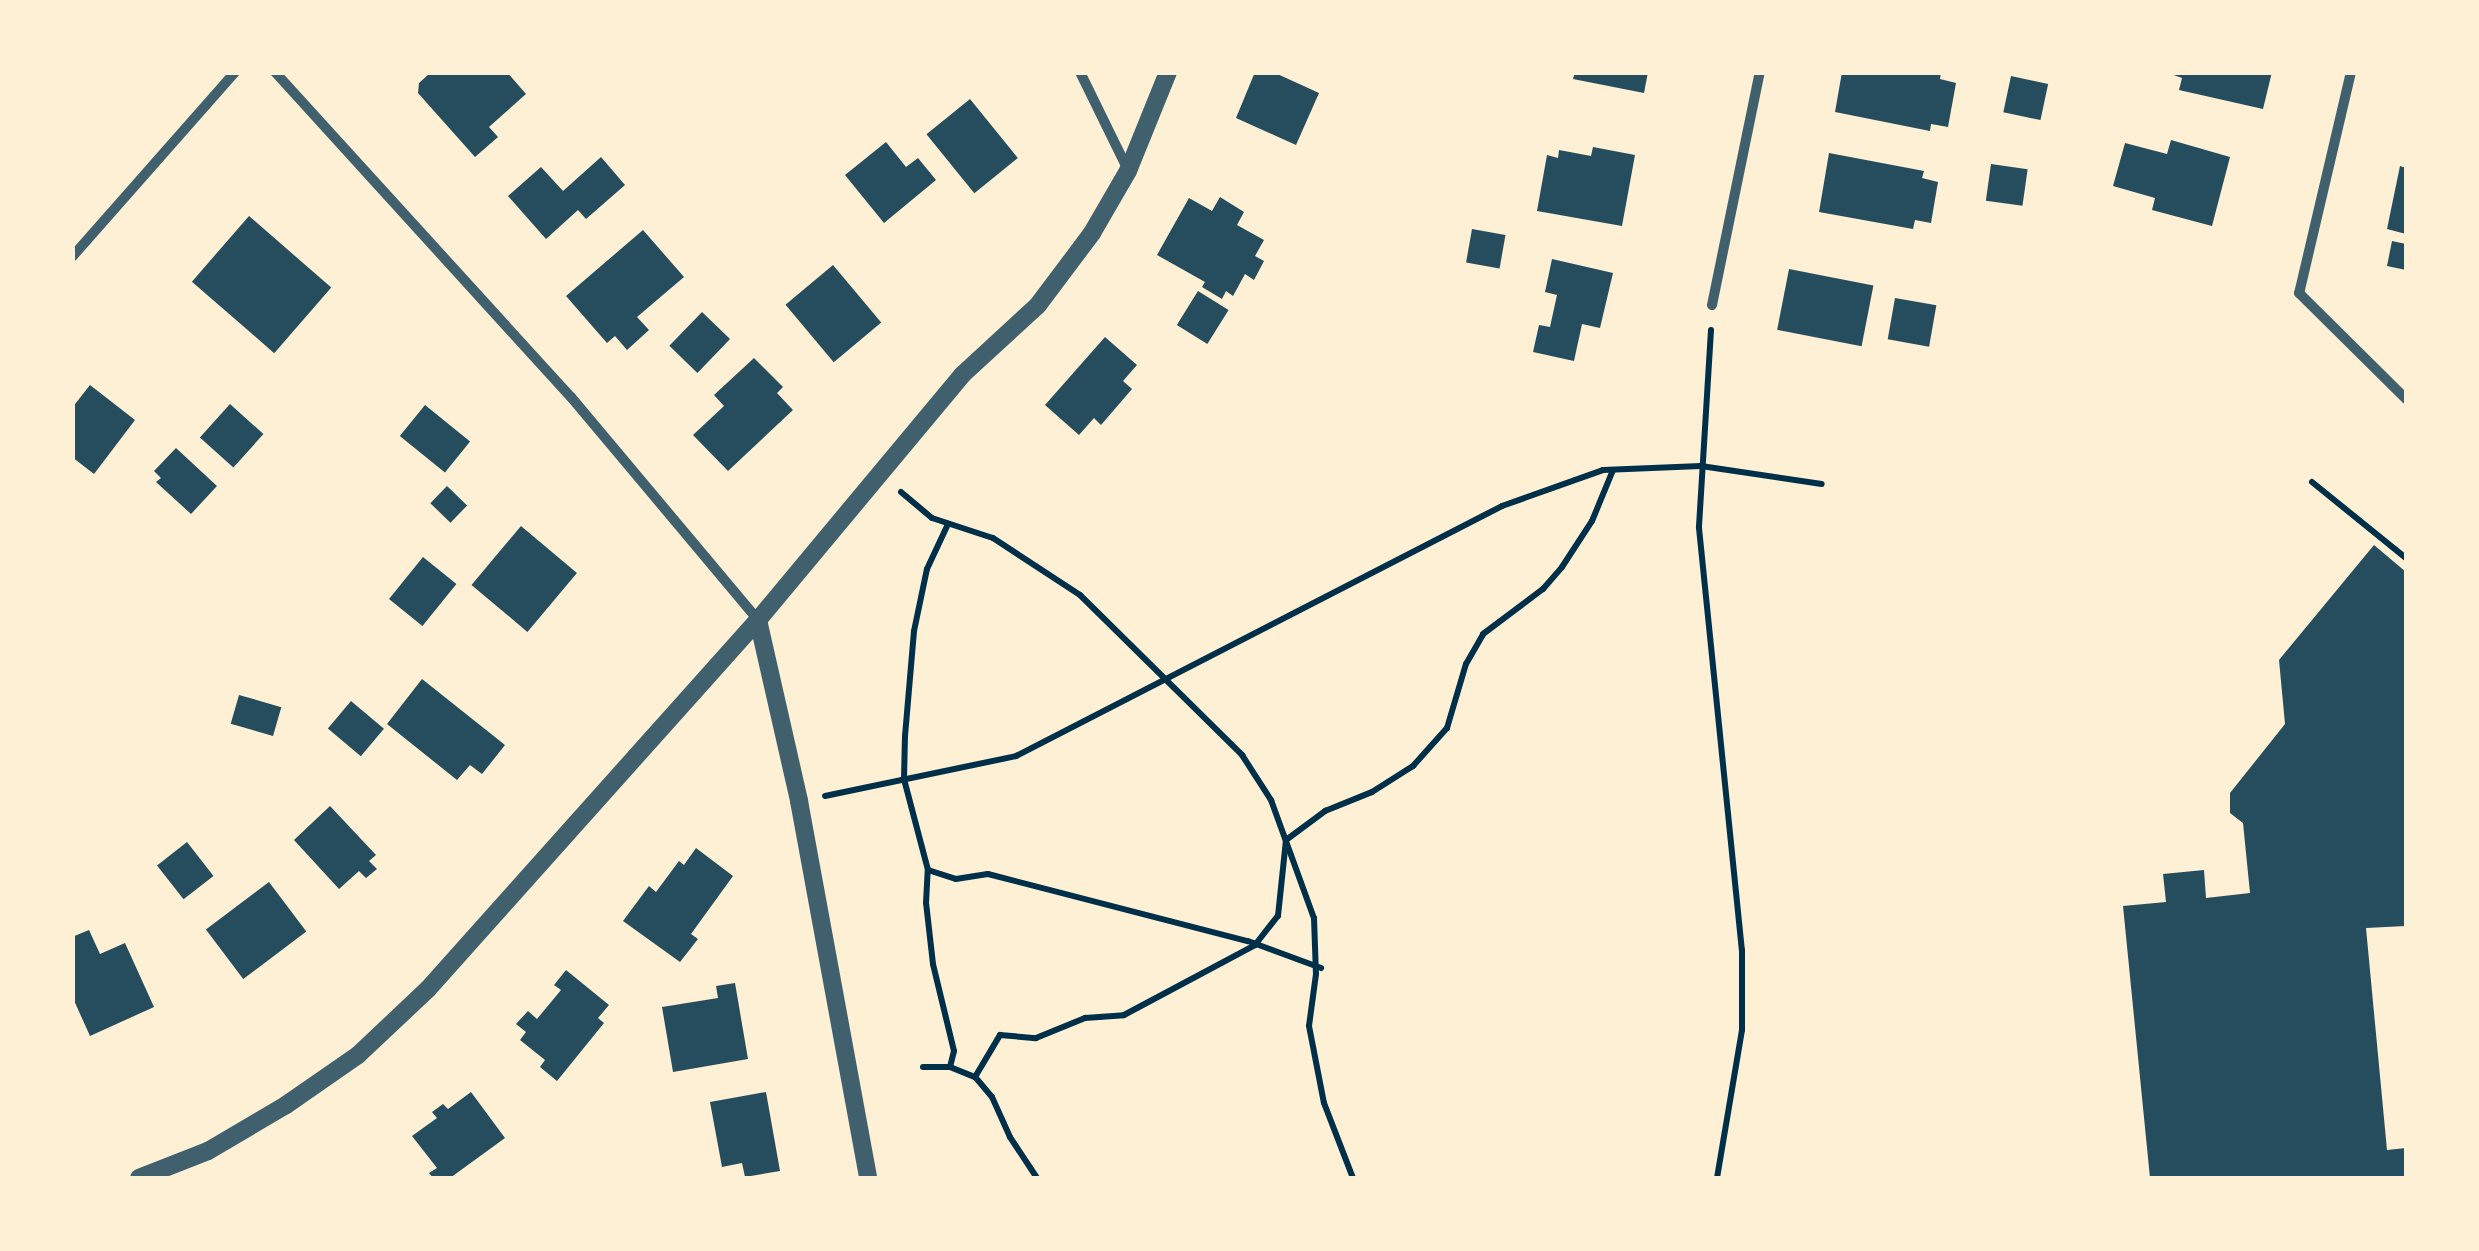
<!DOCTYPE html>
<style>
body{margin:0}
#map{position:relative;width:2479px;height:1251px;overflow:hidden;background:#fdf0d5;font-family:Arial,sans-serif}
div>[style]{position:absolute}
.building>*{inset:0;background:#264d5e;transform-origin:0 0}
.path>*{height:6px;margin:-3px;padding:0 3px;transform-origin:3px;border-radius:3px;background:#003049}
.minor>*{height:10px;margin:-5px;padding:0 5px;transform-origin:5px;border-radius:5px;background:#3f606c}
.tertiary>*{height:18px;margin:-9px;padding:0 9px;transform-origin:9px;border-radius:9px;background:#3f606c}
span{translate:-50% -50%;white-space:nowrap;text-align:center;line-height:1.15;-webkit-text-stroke:8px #fdf0d5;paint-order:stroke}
.frame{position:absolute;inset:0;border:75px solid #fdf0d5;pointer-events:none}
</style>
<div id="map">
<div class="building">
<i style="clip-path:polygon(507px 72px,526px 94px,489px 127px,498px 137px,475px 157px,418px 93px,419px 83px,429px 74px)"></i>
<i style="clip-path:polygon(1255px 72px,1273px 72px,1319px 93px,1296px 145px,1236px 118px)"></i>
<i style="clip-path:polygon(1575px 72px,1648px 72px,1644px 93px,1573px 79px)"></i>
<i style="clip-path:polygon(1842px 72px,1941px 72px,1940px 79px,1956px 83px,1948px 127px,1931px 124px,1930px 131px,1835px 112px)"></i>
<i style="clip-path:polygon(2165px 72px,2272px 72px,2263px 109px,2179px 90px,2182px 78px)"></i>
<i style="left:2011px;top:76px;width:38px;height:37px;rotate:12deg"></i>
<i style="left:970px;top:99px;width:76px;height:56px;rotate:51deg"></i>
<i style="clip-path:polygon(2171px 140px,2230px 157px,2212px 226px,2152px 210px,2155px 198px,2113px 186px,2125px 143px,2167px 154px)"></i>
<i style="clip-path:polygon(886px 142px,906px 167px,918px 158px,936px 180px,884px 223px,845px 175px)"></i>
<i style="clip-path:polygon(1593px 147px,1635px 155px,1622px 226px,1537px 211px,1547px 155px,1558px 158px,1559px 150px,1591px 156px)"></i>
<i style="clip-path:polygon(1829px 153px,1924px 171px,1922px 178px,1938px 182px,1931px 223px,1915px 220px,1913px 229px,1819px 212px)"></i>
<i style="clip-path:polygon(601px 157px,625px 185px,586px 219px,578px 210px,546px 239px,508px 196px,541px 167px,563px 191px)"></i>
<i style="left:1991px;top:164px;width:37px;height:37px;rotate:8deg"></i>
<i style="clip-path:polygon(2400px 166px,2406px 168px,2406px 234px,2387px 229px)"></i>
<i style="clip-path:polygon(1220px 197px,1244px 212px,1237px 225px,1264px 240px,1255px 256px,1264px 261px,1254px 280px,1245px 274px,1233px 296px,1226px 291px,1222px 299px,1202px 287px,1205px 282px,1157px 255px,1189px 198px,1212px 211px)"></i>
<i style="left:249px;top:216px;width:109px;height:87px;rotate:41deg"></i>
<i style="left:1472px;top:229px;width:34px;height:34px;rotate:10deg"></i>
<i style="clip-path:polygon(643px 230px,684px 277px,637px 317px,649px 330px,627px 350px,615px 336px,607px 343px,566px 296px)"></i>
<i style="clip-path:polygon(2392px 241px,2406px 244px,2406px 270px,2387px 266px)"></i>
<i style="clip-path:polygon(1552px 259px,1613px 273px,1600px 328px,1582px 324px,1574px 361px,1533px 352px,1539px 325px,1550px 327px,1557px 295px,1545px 292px)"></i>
<i style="left:833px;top:265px;width:75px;height:62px;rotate:50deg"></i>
<i style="left:1789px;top:269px;width:86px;height:62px;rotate:11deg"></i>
<i style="left:1198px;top:291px;width:36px;height:40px;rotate:32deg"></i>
<i style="left:1895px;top:298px;width:42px;height:42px;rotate:10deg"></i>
<i style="left:702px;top:312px;width:39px;height:47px;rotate:44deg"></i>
<i style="clip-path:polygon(1105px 337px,1137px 365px,1123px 381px,1132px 389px,1101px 425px,1094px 418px,1079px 435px,1045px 405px)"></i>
<i style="clip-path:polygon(754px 358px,783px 387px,777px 393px,793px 410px,728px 471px,693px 435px,724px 406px,714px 395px)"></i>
<i style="clip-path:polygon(90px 385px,135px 420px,94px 474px,72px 457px,72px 408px)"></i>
<i style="left:230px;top:404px;width:45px;height:45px;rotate:42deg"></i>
<i style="left:425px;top:405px;width:58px;height:40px;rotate:39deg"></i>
<i style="clip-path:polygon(176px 448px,217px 486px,191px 514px,156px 482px,161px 478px,154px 471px)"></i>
<i style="left:447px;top:486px;width:28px;height:24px;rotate:44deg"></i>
<i style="left:521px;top:526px;width:73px;height:77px;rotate:40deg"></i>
<i style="clip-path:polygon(2374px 545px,2406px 572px,2406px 926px,2366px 928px,2387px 1150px,2406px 1148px,2406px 1178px,2150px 1178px,2123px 906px,2166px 902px,2163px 874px,2204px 870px,2206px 898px,2250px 893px,2243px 823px,2230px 813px,2230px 793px,2285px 724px,2279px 660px)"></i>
<i style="left:423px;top:557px;width:43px;height:54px;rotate:39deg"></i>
<i style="clip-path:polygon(422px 679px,505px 745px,482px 774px,470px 765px,457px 780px,387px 724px)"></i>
<i style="left:239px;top:695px;width:44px;height:30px;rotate:16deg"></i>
<i style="left:351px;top:701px;width:43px;height:36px;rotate:40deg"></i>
<i style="clip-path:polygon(330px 806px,376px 855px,369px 861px,377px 869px,366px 878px,359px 871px,339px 889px,294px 840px)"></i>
<i style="left:187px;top:842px;width:43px;height:38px;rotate:52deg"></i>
<i style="clip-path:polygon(696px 848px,733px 876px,691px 934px,698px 939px,680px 962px,623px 921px,649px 886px,656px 892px,679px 861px,684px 865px)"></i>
<i style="left:269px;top:882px;width:62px;height:79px;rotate:53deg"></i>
<i style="clip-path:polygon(89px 930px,100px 954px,125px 943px,154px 1007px,90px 1036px,72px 996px,72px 937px)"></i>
<i style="clip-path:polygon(566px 970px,609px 1005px,598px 1018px,604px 1023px,557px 1081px,540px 1067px,545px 1060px,520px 1040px,526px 1032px,516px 1024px,528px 1011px,537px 1019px,561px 990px,554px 985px)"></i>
<i style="clip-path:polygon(735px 983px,748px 1059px,673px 1072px,662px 1007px,718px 998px,716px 986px)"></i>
<i style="clip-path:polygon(471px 1092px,505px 1138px,450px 1178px,433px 1178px,429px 1173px,437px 1168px,412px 1136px,437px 1118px,432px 1112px,443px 1104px,448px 1109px)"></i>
<i style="clip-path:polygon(766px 1092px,780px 1171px,745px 1177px,742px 1163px,722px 1167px,710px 1102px)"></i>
</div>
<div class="path">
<i style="left:1711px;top:330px;width:198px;rotate:93.5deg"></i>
<i style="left:1699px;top:528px;width:424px;rotate:84.2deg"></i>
<i style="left:1742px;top:950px;width:80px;rotate:90deg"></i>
<i style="left:1742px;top:1030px;width:150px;rotate:99.6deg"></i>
<i style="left:2312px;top:482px;width:121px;rotate:39deg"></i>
<i style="left:901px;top:492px;width:40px;rotate:40deg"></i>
<i style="left:932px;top:518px;width:64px;rotate:18.2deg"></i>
<i style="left:993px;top:538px;width:104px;rotate:33.2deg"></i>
<i style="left:1080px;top:595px;width:228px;rotate:44.6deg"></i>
<i style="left:1242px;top:755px;width:54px;rotate:57.2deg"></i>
<i style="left:1271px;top:800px;width:126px;rotate:70deg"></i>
<i style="left:1314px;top:918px;width:56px;rotate:88deg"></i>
<i style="left:1316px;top:974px;width:52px;rotate:97.7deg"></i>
<i style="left:1309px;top:1026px;width:78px;rotate:79deg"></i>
<i style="left:1324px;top:1103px;width:80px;rotate:68.9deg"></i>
<i style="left:825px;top:796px;width:195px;rotate:-11.8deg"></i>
<i style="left:1016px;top:756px;width:547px;rotate:-27.22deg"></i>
<i style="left:1502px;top:506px;width:107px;rotate:-19.6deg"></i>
<i style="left:1603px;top:470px;width:98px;rotate:-2.3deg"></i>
<i style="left:1701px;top:466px;width:122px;rotate:8.5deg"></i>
<i style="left:928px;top:870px;width:94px;rotate:-104.8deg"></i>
<i style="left:904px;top:779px;width:43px;rotate:-88.7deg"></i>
<i style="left:905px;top:736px;width:105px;rotate:-85.1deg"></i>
<i style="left:914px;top:631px;width:63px;rotate:-78.2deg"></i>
<i style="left:927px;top:569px;width:50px;rotate:-65deg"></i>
<i style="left:923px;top:1067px;width:27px"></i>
<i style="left:950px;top:1067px;width:27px;rotate:22deg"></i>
<i style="left:950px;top:1067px;width:16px;rotate:-76deg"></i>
<i style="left:954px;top:1051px;width:89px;rotate:-103.6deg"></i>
<i style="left:933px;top:964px;width:61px;rotate:-96.5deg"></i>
<i style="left:926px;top:903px;width:33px;rotate:-87deg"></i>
<i style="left:928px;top:870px;width:29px;rotate:18deg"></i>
<i style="left:956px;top:879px;width:32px;rotate:-9deg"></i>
<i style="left:988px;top:874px;width:268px;rotate:14.5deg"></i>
<i style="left:1248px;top:941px;width:78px;rotate:20.3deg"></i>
<i style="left:1037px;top:1178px;width:49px;rotate:-123.4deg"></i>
<i style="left:1010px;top:1137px;width:44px;rotate:-114.2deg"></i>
<i style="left:992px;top:1097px;width:26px;rotate:-130deg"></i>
<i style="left:975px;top:1077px;width:49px;rotate:-59.2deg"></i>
<i style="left:1000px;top:1035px;width:36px;rotate:5deg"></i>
<i style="left:1036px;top:1038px;width:53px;rotate:-22.2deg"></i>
<i style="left:1085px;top:1018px;width:39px;rotate:-4deg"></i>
<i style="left:1124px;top:1015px;width:149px;rotate:-28.1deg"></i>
<i style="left:1255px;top:945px;width:37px;rotate:-52deg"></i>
<i style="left:1278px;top:916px;width:76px;rotate:-84deg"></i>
<i style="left:1286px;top:840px;width:49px;rotate:-36.6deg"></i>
<i style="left:1325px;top:811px;width:51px;rotate:-22deg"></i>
<i style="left:1372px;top:792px;width:49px;rotate:-32.4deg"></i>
<i style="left:1413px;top:766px;width:51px;rotate:-48.2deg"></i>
<i style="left:1447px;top:728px;width:67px;rotate:-73.5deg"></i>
<i style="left:1466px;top:664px;width:34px;rotate:-60deg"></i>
<i style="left:1483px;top:634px;width:75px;rotate:-36.9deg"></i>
<i style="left:1543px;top:589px;width:29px;rotate:-49deg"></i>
<i style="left:1562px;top:567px;width:55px;rotate:-56.9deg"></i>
<i style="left:1592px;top:521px;width:55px;rotate:-67.6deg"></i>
</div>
<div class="minor">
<i style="left:275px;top:72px;width:440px;rotate:47.7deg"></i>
<i style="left:571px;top:397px;width:291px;rotate:50deg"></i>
<i style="left:1080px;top:72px;width:109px;rotate:63.9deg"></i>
<i style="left:2351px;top:72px;width:227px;rotate:103.2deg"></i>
<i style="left:2299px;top:293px;width:151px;rotate:44.7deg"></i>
<i style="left:72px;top:257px;width:247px;rotate:-48.6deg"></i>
<i style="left:1712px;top:305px;width:238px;rotate:-78.4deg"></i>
</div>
<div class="tertiary">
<i style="left:758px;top:620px;width:186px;rotate:77.2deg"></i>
<i style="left:799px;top:801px;width:383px;rotate:79.6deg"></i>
<i style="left:139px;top:1178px;width:74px;rotate:-21.4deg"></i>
<i style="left:208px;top:1151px;width:91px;rotate:-30.5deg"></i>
<i style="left:286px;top:1105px;width:88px;rotate:-34.8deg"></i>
<i style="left:358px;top:1055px;width:96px;rotate:-43.3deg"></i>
<i style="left:428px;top:989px;width:495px;rotate:-48.2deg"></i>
<i style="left:758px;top:620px;width:319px;rotate:-50.2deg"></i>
<i style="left:962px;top:375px;width:103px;rotate:-42.6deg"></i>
<i style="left:1038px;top:305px;width:90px;rotate:-53.1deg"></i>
<i style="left:1092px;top:233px;width:72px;rotate:-59.9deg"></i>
<i style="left:1128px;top:171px;width:107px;rotate:-68deg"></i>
</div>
<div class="frame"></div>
</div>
